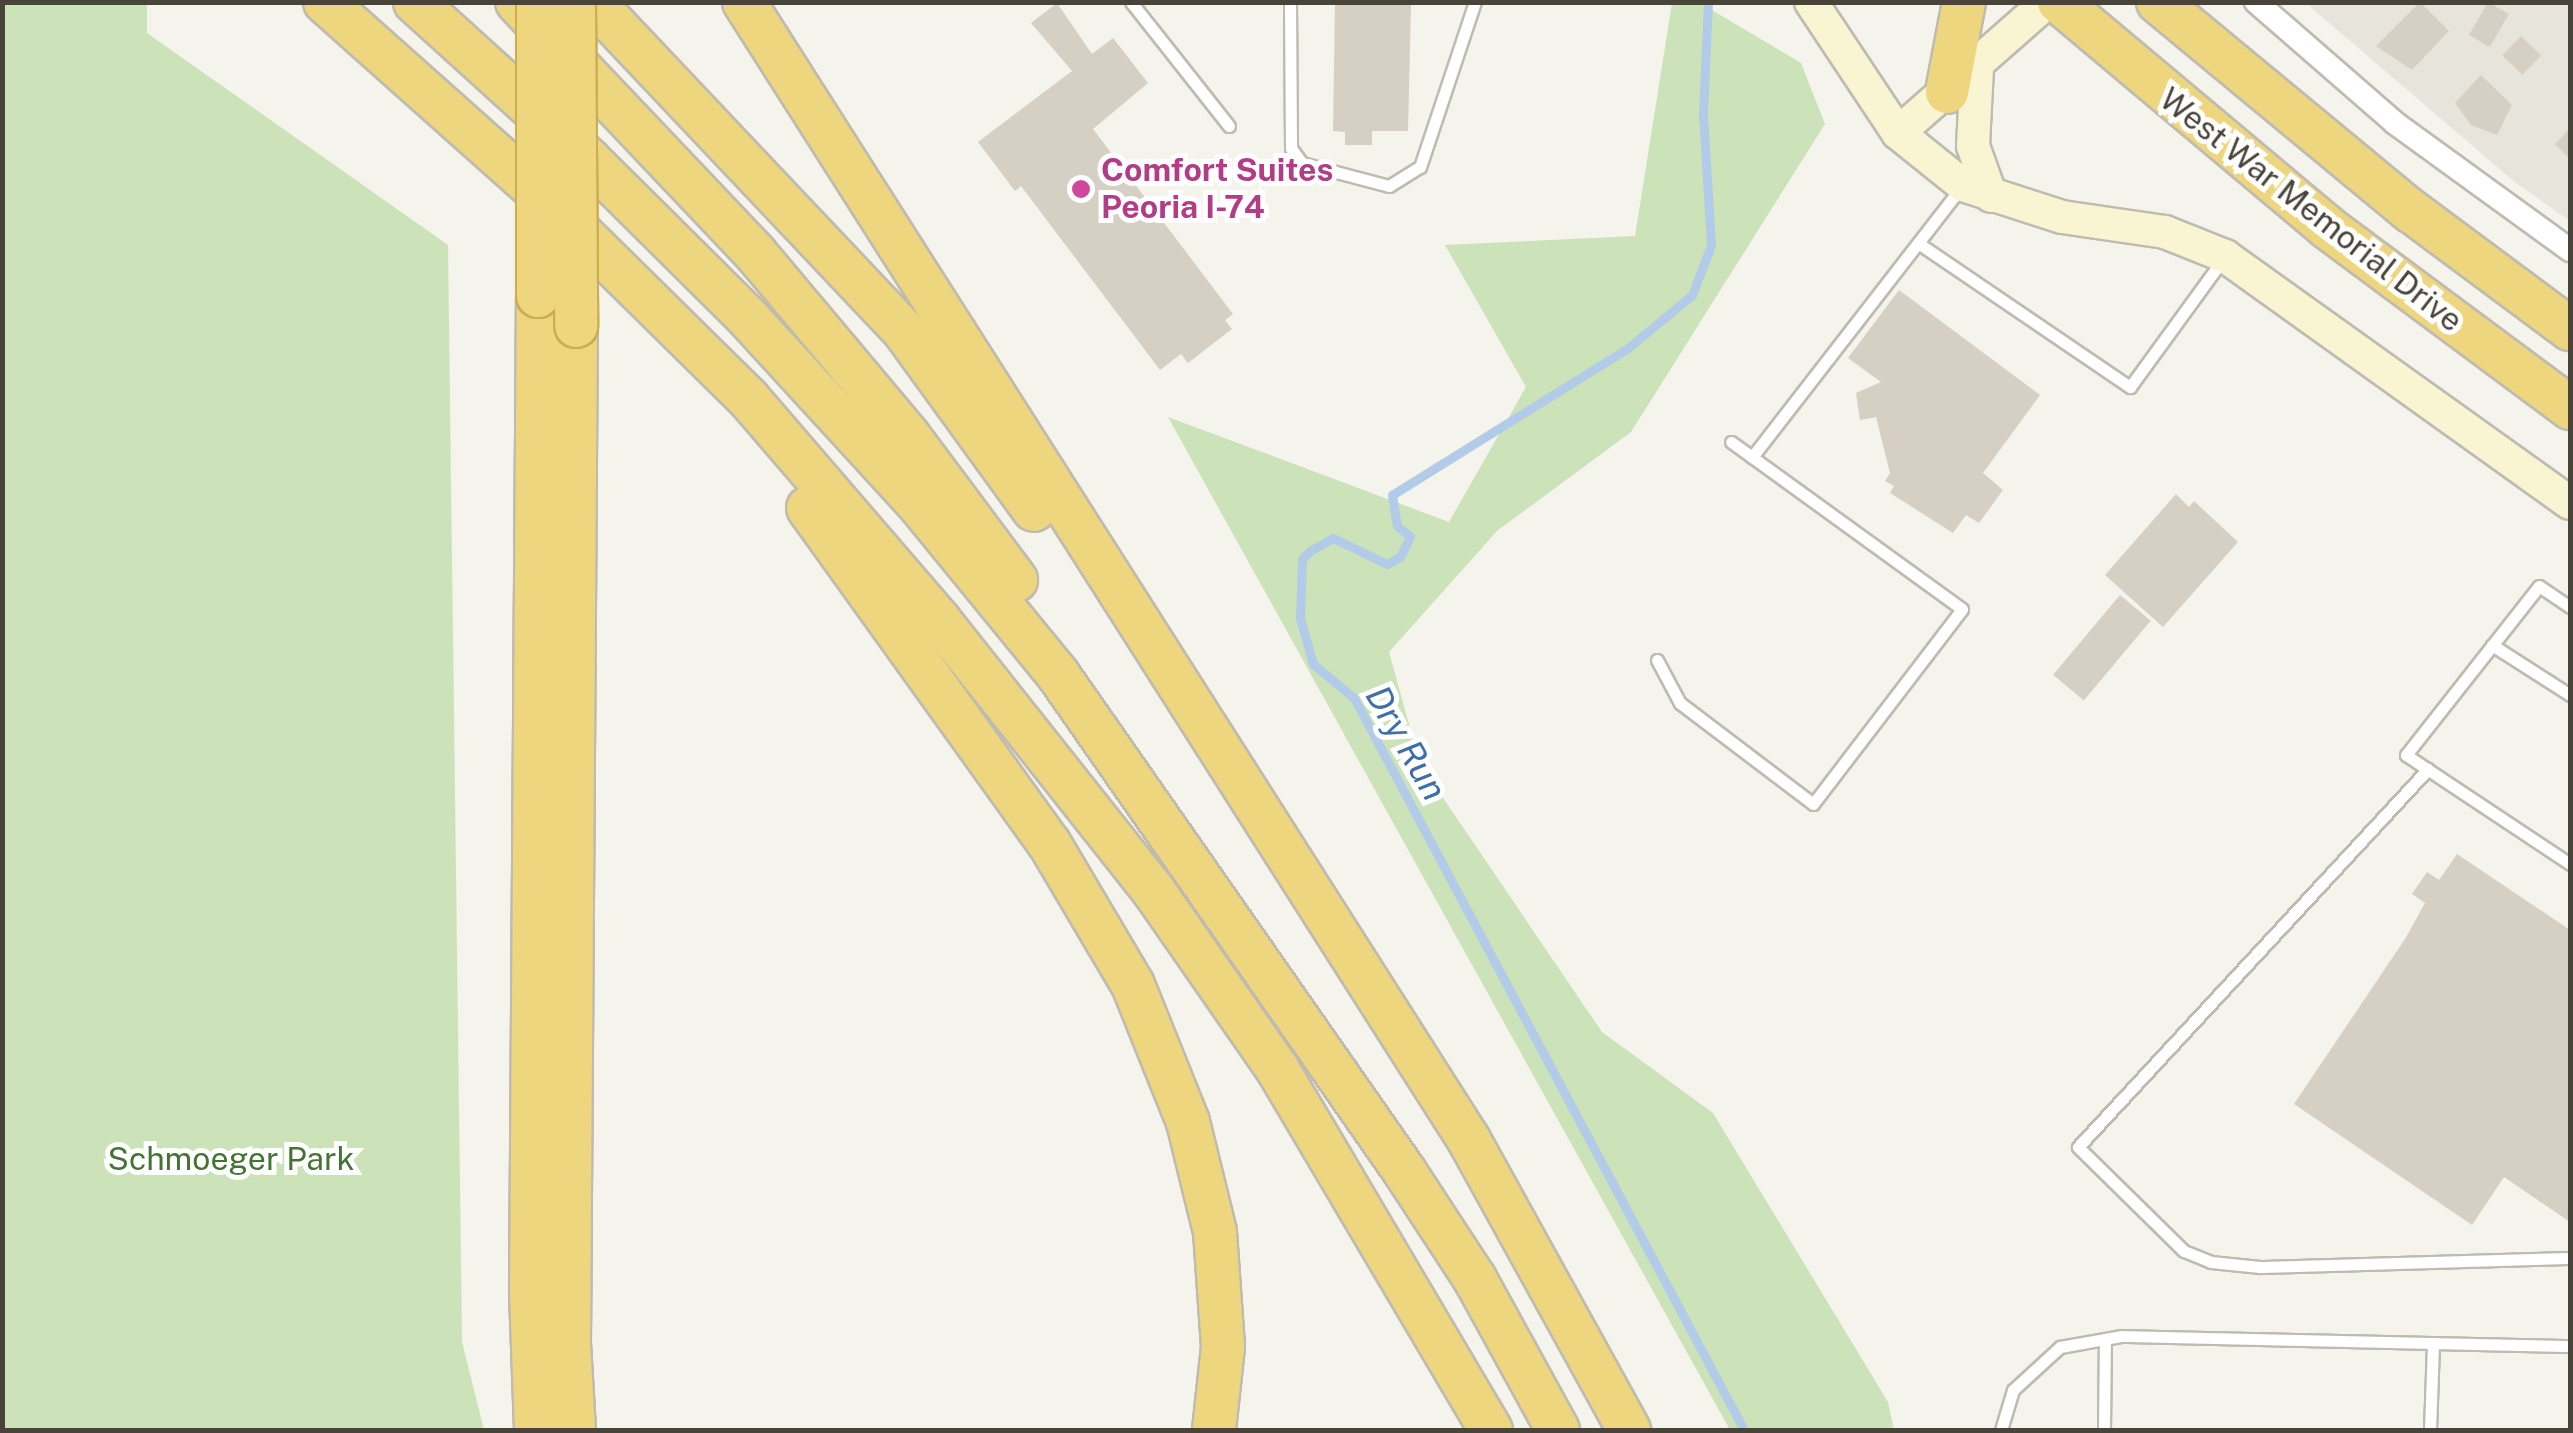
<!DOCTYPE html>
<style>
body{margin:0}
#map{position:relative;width:2573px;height:1433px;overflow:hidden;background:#f4f3ec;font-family:"Public Sans",sans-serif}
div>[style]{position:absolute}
.residential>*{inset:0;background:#e7e5db}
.green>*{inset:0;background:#cce3ba}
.stream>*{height:9px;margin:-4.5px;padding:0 4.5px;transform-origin:4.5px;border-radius:4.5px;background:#b1cbe9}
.building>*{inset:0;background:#d5d0c3;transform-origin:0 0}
.roads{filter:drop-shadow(2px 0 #bfbbb0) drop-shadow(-2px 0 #bfbbb0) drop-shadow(0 2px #bfbbb0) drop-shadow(0 -2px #bfbbb0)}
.lane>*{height:11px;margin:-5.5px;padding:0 5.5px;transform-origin:5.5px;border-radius:5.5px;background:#fff}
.street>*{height:22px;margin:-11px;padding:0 11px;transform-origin:11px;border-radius:11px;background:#fff}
.secondary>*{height:32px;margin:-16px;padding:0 16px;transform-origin:16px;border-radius:16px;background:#f9f4d2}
.highway>*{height:42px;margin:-21px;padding:0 21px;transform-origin:21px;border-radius:21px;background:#edd67e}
.bridges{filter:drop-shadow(2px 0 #ccad4f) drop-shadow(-2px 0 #ccad4f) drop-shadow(0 2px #ccad4f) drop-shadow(0 -2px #ccad4f)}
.highway-bridge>*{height:42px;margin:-21px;padding:0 21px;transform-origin:21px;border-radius:21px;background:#edd67e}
.dots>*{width:28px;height:28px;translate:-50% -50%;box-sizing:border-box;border:5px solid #fff;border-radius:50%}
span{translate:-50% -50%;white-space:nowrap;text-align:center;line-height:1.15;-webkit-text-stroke:10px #fff;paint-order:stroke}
.hotel-label{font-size:32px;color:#b23c85;font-weight:700}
.left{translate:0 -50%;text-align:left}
.street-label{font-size:32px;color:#48443a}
.park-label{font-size:32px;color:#447334}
.water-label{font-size:35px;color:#3f6fa8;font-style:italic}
.frame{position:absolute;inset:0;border:5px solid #48443a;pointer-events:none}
</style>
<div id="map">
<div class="residential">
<i style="clip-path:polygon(2306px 3px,2570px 3px,2570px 221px,2516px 183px)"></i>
</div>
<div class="green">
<i style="clip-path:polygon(3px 2px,147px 3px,147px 33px,448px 245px,462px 1342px,484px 1430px,3px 1430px)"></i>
<i style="clip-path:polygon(1672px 3px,1700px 3px,1801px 63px,1825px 124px,1631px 432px,1497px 531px,1389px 652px,1420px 764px,1602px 1032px,1713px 1113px,1888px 1402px,1894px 1430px,1730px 1430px,1168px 417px,1449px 522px,1526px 387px,1445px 245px,1635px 236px)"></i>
</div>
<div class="stream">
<i style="left:1708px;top:2px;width:112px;rotate:92.6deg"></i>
<i style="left:1703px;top:114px;width:131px;rotate:86.5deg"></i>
<i style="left:1711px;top:245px;width:53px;rotate:110.8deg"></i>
<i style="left:1692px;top:295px;width:83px;rotate:140.4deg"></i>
<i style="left:1628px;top:348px;width:278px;rotate:148.1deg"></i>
<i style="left:1392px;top:495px;width:31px;rotate:81deg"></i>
<i style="left:1397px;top:526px;width:16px;rotate:38deg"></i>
<i style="left:1410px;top:536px;width:23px;rotate:115deg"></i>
<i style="left:1400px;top:557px;width:15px;rotate:152deg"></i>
<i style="left:1387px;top:564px;width:60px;rotate:-154.3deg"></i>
<i style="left:1333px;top:538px;width:26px;rotate:151deg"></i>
<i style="left:1310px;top:551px;width:11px;rotate:135deg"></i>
<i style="left:1302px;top:559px;width:59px;rotate:91.9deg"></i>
<i style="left:1300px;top:618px;width:48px;rotate:74.2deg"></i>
<i style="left:1313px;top:664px;width:53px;rotate:39.7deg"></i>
<i style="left:1354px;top:698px;width:829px;rotate:61.95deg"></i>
</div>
<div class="building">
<i style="clip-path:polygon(2420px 2px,2449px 31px,2412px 70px,2376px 46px)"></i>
<i style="left:2488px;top:2px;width:24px;height:38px;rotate:30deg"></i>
<i style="clip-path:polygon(1057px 3px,1092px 54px,1113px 38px,1148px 83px,1093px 129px,1233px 314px,1225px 320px,1232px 329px,1188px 363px,1181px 354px,1160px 370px,1021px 186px,1015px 191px,978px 142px,1072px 71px,1031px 23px)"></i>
<i style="clip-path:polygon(1335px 4px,1411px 4px,1408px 131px,1372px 131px,1372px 145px,1345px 145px,1345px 132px,1333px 131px)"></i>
<i style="left:2521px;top:36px;width:28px;height:27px;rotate:44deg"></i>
<i style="clip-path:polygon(2481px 75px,2512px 105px,2497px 135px,2471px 125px,2455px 103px)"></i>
<i style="clip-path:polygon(2570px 128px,2570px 159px,2555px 144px)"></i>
<i style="clip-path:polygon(1899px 290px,2040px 395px,1983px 473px,2003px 490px,1979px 523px,1966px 515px,1953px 533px,1890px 493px,1894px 486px,1885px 481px,1890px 473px,1876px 417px,1860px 420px,1856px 393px,1881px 382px,1848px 358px)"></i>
<i style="clip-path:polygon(2176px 494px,2189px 507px,2194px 501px,2238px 542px,2163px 627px,2105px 575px)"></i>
<i style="left:2120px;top:595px;width:40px;height:104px;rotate:40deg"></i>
<i style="clip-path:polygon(2457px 854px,2570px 930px,2570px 1222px,2504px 1177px,2472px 1225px,2294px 1104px,2405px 939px,2425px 903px,2412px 894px,2427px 872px,2439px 880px)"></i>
</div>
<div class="roads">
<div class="lane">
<i style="left:1131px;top:2px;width:158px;rotate:51.7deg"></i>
<i style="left:1290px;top:2px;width:146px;rotate:89.6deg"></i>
<i style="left:1291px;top:148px;width:19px;rotate:54deg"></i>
<i style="left:1302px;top:163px;width:90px;rotate:14.8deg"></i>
<i style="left:1389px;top:186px;width:36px;rotate:-32deg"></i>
<i style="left:1420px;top:167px;width:174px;rotate:-71.6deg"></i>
<i style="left:1921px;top:245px;width:253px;rotate:34.2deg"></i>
<i style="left:2130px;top:387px;width:158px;rotate:-54deg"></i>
<i style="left:1752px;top:457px;width:341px;rotate:-52.2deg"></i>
<i style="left:2570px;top:607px;width:37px;rotate:-146deg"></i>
<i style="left:2539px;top:586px;width:215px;rotate:128.2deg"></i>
<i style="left:2406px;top:755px;width:197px;rotate:33.6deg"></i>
<i style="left:2492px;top:645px;width:93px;rotate:32.7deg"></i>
<i style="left:1657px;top:660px;width:49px;rotate:61.9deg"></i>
<i style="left:1680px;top:703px;width:167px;rotate:37.2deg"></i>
<i style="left:1813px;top:804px;width:245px;rotate:-52.6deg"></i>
<i style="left:1962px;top:609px;width:285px;rotate:-144.1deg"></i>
<i style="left:2428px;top:769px;width:515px;rotate:132.8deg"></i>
<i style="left:2078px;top:1147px;width:148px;rotate:44.5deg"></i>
<i style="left:2184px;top:1251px;width:29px;rotate:22deg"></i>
<i style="left:2211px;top:1262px;width:49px;rotate:5.8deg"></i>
<i style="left:2260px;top:1267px;width:310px;rotate:-1.7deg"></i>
<i style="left:2001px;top:1430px;width:42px;rotate:-73.3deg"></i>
<i style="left:2013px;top:1390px;width:64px;rotate:-42.5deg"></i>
<i style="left:2060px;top:1347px;width:63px;rotate:-10.1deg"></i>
<i style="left:2122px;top:1336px;width:448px;rotate:1.3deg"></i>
<i style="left:2104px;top:1430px;width:91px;rotate:-89.4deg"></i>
<i style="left:2430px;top:1430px;width:87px;rotate:-88deg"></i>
</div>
<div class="street">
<i style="left:2256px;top:2px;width:184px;rotate:41deg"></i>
<i style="left:2395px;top:123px;width:216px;rotate:36deg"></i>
</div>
<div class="secondary">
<i style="left:1811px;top:2px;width:157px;rotate:56.4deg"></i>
<i style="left:1898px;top:133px;width:83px;rotate:38.7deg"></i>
<i style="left:1963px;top:185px;width:104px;rotate:17.9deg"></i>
<i style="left:2062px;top:217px;width:104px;rotate:8.3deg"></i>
<i style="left:2165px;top:232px;width:65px;rotate:21.8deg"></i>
<i style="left:2225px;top:256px;width:424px;rotate:35.6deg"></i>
<i style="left:1977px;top:69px;width:77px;rotate:93deg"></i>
<i style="left:1973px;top:146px;width:53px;rotate:70.2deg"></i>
<i style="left:1898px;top:133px;width:198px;rotate:-41.3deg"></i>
</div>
<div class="highway">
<i style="left:325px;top:2px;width:299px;rotate:41.7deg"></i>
<i style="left:548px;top:201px;width:281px;rotate:44.6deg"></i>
<i style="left:748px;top:398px;width:293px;rotate:49.3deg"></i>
<i style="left:939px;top:620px;width:345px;rotate:51.6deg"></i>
<i style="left:1153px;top:890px;width:219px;rotate:55.2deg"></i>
<i style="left:1278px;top:1070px;width:418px;rotate:59.4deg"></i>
<i style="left:415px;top:2px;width:234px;rotate:42.2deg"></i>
<i style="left:588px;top:159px;width:227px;rotate:44.8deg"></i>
<i style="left:749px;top:319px;width:247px;rotate:47.5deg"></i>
<i style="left:916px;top:501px;width:226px;rotate:50.7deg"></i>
<i style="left:1059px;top:676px;width:605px;rotate:55.1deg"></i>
<i style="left:1405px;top:1172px;width:128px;rotate:56.8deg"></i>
<i style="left:1475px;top:1279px;width:172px;rotate:61.2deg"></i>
<i style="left:517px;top:2px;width:347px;rotate:46.5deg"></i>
<i style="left:756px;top:254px;width:236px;rotate:50deg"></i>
<i style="left:908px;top:435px;width:181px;rotate:53.3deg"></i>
<i style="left:593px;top:2px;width:453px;rotate:46.6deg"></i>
<i style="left:904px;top:331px;width:221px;rotate:54deg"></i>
<i style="left:744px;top:2px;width:1349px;rotate:57.5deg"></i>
<i style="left:1469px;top:1140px;width:331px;rotate:61.1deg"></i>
<i style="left:2059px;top:2px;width:351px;rotate:40deg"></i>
<i style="left:2328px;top:228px;width:302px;rotate:36.6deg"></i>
<i style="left:2158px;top:2px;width:328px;rotate:39.6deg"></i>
<i style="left:2411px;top:211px;width:198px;rotate:36.6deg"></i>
<i style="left:1947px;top:92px;width:92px;rotate:-79.3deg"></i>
<i style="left:808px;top:508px;width:413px;rotate:54.3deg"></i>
<i style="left:1049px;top:843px;width:165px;rotate:59.4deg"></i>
<i style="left:1133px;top:985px;width:148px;rotate:68.1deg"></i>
<i style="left:1188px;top:1122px;width:113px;rotate:76.2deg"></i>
<i style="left:1215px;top:1232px;width:115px;rotate:86deg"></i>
<i style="left:1223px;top:1347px;width:83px;rotate:96.2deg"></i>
<i style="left:536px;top:1430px;width:137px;rotate:-92.1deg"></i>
<i style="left:531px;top:1293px;width:997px;rotate:-89.6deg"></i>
<i style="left:574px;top:1430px;width:87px;rotate:-93.3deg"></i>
<i style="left:569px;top:1343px;width:1017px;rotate:-89.61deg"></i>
</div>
</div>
<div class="bridges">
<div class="highway-bridge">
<i style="left:538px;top:2px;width:294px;rotate:90deg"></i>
<i style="left:574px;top:2px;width:324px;rotate:89.6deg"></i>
</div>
</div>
<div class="dots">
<i style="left:1081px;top:189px;background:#d1479c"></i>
</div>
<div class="hotel-label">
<span class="left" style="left:1101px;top:189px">Comfort Suites<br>Peoria I-74</span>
</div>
<div class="street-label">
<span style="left:2311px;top:210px;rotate:38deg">West War Memorial Drive</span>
</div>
<div class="park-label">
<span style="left:231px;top:1159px">Schmoeger Park</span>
</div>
<div class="water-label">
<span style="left:1406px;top:743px;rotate:60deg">Dry Run</span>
</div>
<div class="frame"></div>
</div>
